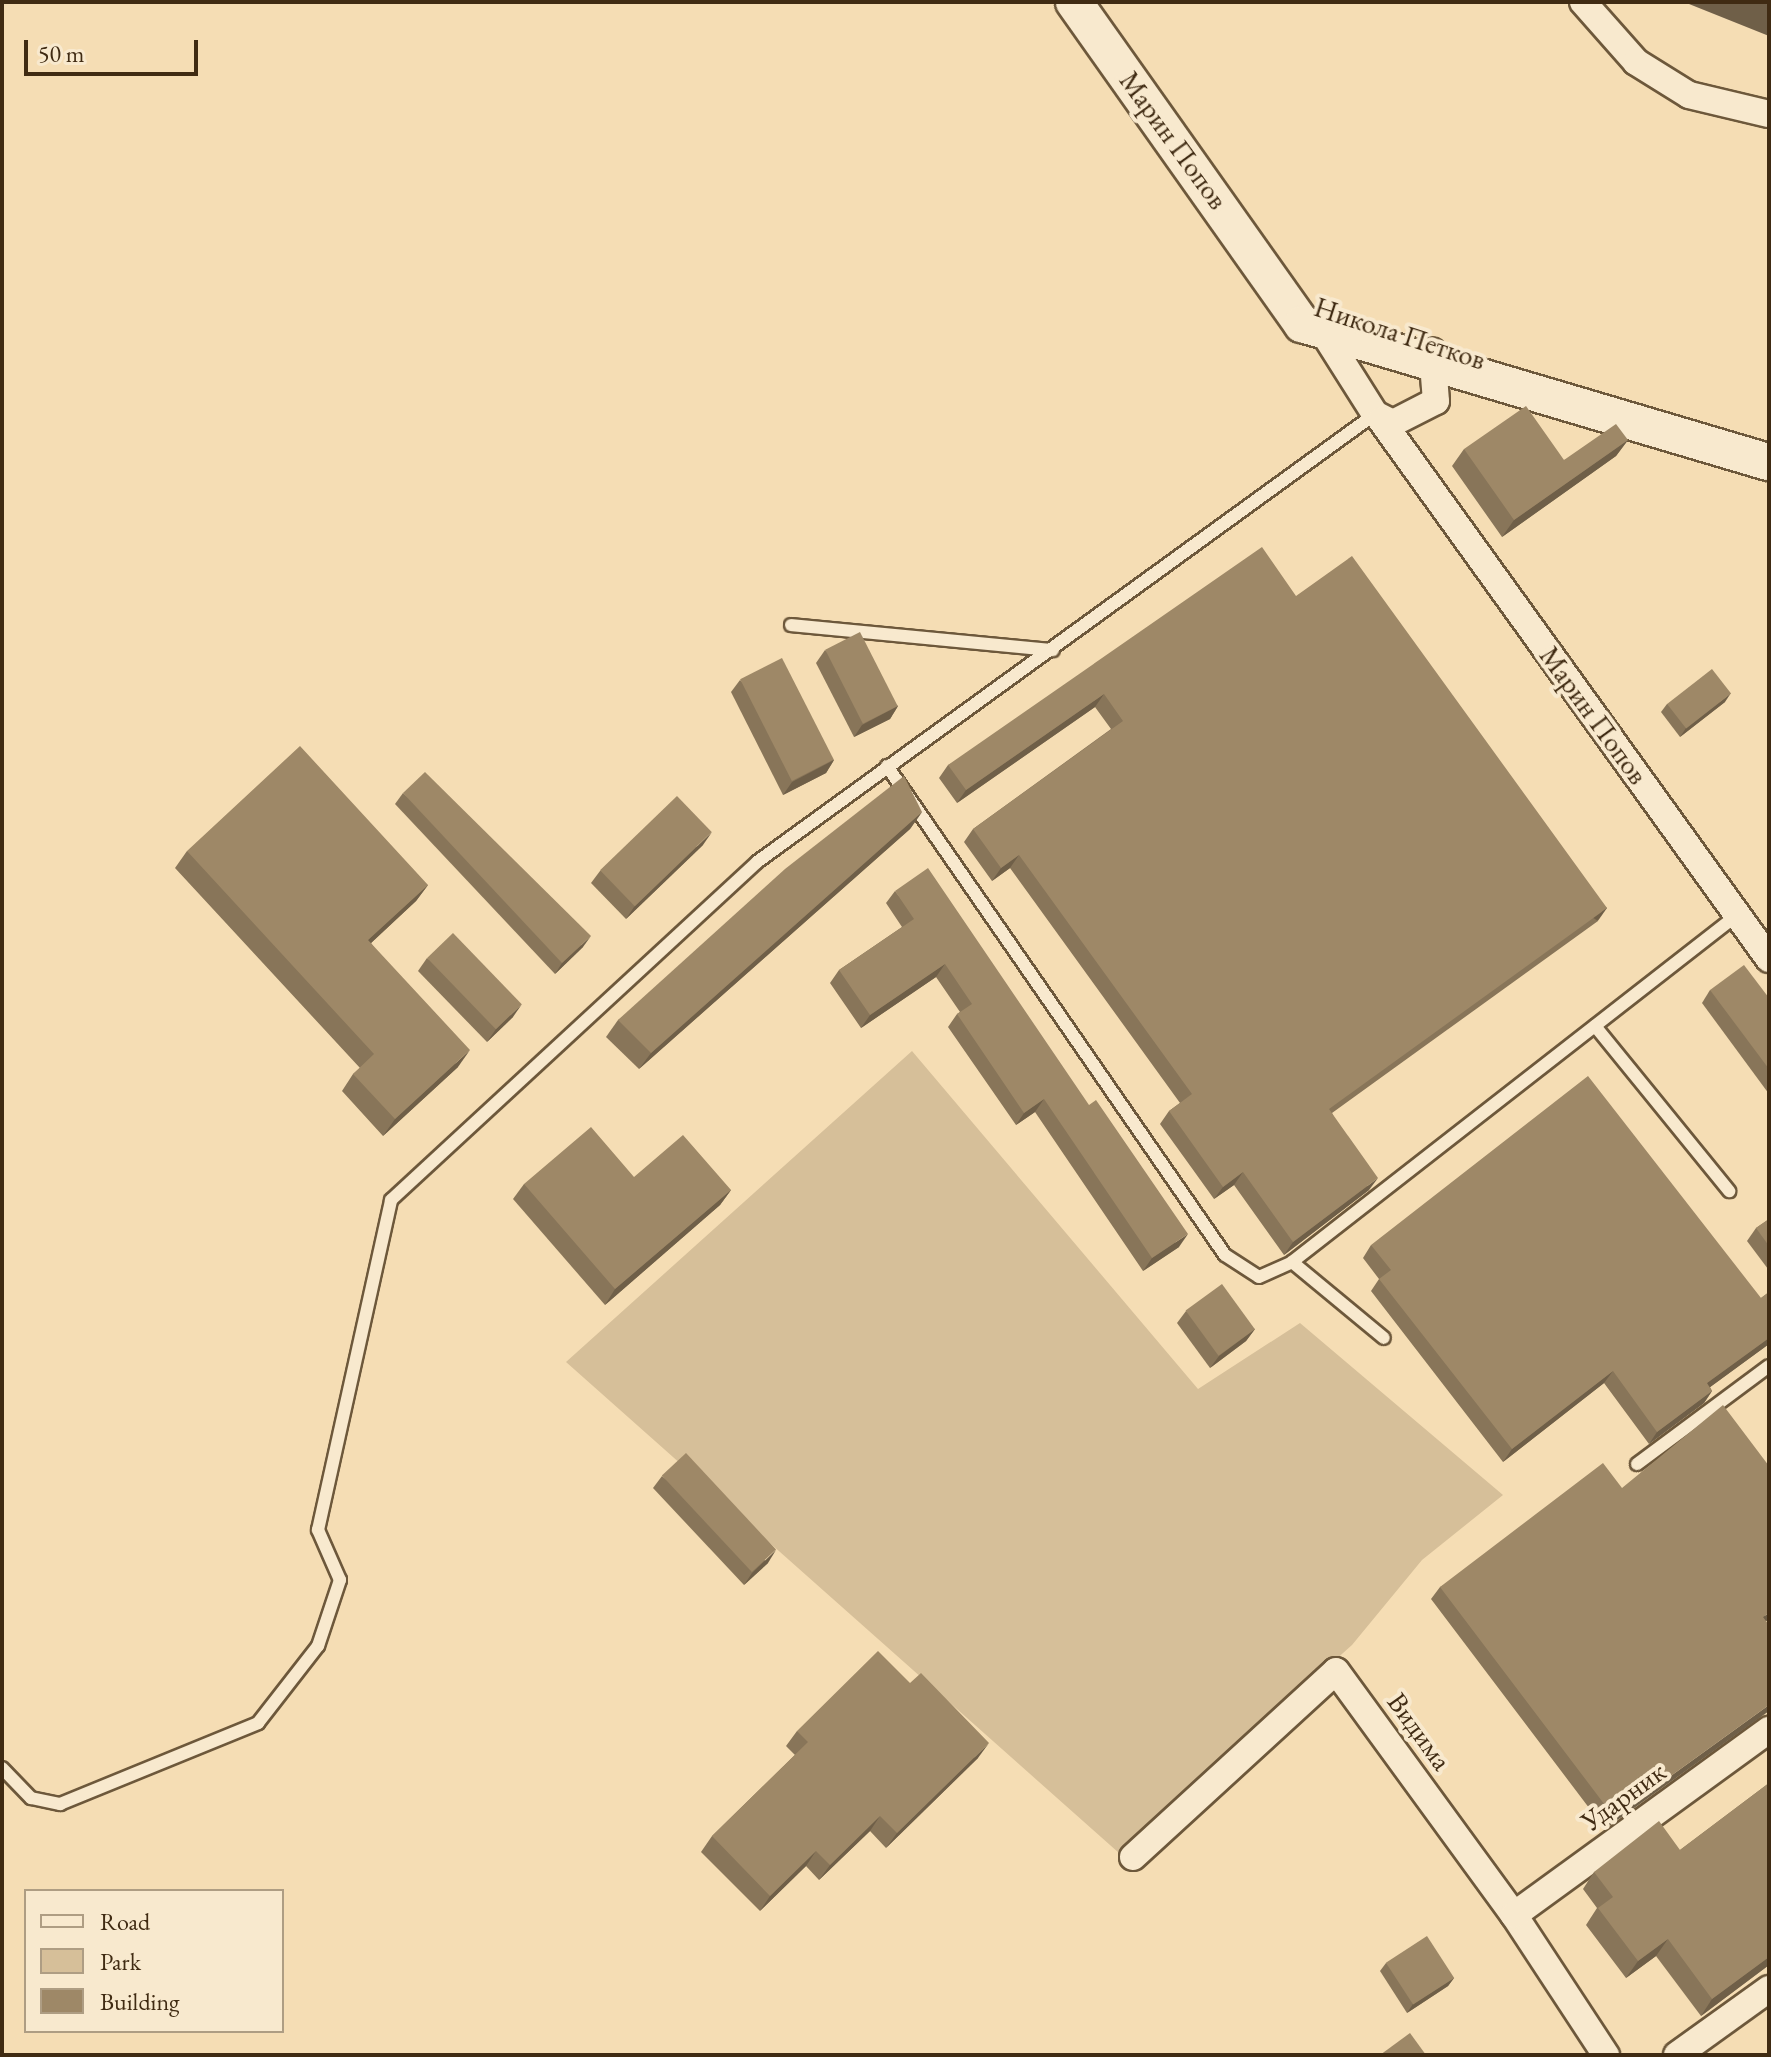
<!DOCTYPE html>
<meta charset="utf-8">
<style>
body{margin:0}
#map{position:relative;width:1771px;height:2057px;overflow:hidden;background:#f5ddb4;font-family:"EB Garamond",serif}
div>[style]{position:absolute}
.green>*{inset:0;background:#d6bf99}
.roads{filter:drop-shadow(2px 0 #6d583b) drop-shadow(-2px 0 #6d583b) drop-shadow(0 2px #6d583b) drop-shadow(0 -2px #6d583b)}
.lane>*{height:12px;margin:-6px;padding:0 6px;transform-origin:6px;border-radius:6px;background:#f8e9ce}
.street>*{height:26px;margin:-13px;padding:0 13px;transform-origin:13px;border-radius:13px;background:#f8e9ce}
.secondary>*{height:36px;margin:-18px;padding:0 18px;transform-origin:18px;border-radius:18px;background:#f8e9ce}
.wall>*{inset:0;background:#887559}
.shaded-wall>*{inset:0;background:#6f5f48;transform-origin:0 0}
.building>*{inset:0;background:#9e8867;transform-origin:0 0}
span{translate:-50% -50%;white-space:nowrap;text-align:center;line-height:1.15;-webkit-text-stroke:8px #f8e9ce;paint-order:stroke}
.street-label{font-size:28px;color:#402b13}
.frame{position:absolute;inset:0;border:4px solid #402b13;pointer-events:none}
.legend{position:absolute;left:24px;top:1889px;width:260px;height:144px;box-sizing:border-box;background:#f8e9ce;border:2px solid #ae9d83;margin:0;padding:10px 14px;list-style:none;font-size:24px;color:#402b13}
.legend li{display:flex;align-items:center;gap:16px;height:40px}
.legend b{width:40px;border:2px solid #ae9d83}
.scale{position:absolute;left:24px;top:40px;width:174px;height:36px;box-sizing:border-box;border:4px solid #402b13;border-top:0;padding-left:10px;font-size:24px;line-height:28px;white-space:nowrap;color:#402b13;-webkit-text-stroke:6px #f8e9ce;paint-order:stroke}
</style>
<div id="map">
<div class="green">
<i style="clip-path:polygon(912px 1051px,1198px 1389px,1300px 1323px,1503px 1495px,1422px 1560px,1352px 1645px,1119px 1853px,566px 1362px)"></i>
</div>
<div class="roads">
<div class="lane">
<i style="left:791px;top:625px;width:263px;rotate:5.5deg"></i>
<i style="left:887px;top:766px;width:594px;rotate:55.35deg"></i>
<i style="left:1225px;top:1255px;width:40px;rotate:32.9deg"></i>
<i style="left:1259px;top:1277px;width:36px;rotate:-24deg"></i>
<i style="left:1292px;top:1262px;width:564px;rotate:-37.95deg"></i>
<i style="left:1595px;top:1026px;width:213px;rotate:50.9deg"></i>
<i style="left:1292px;top:1262px;width:119px;rotate:39.6deg"></i>
<i style="left:1637px;top:1464px;width:164px;rotate:-36.6deg"></i>
<i style="left:2px;top:1768px;width:42px;rotate:46deg"></i>
<i style="left:31px;top:1798px;width:30px;rotate:12deg"></i>
<i style="left:60px;top:1804px;width:214px;rotate:-22.2deg"></i>
<i style="left:258px;top:1723px;width:98px;rotate:-52.1deg"></i>
<i style="left:318px;top:1646px;width:70px;rotate:-71.6deg"></i>
<i style="left:340px;top:1580px;width:55px;rotate:-113.7deg"></i>
<i style="left:318px;top:1530px;width:338px;rotate:-77.5deg"></i>
<i style="left:391px;top:1200px;width:498px;rotate:-42.7deg"></i>
<i style="left:757px;top:862px;width:763px;rotate:-35.94deg"></i>
</div>
<div class="street">
<i style="left:1583px;top:2px;width:80px;rotate:48.5deg"></i>
<i style="left:1636px;top:62px;width:62px;rotate:31.9deg"></i>
<i style="left:1689px;top:95px;width:82px;rotate:13.4deg"></i>
<i style="left:1325px;top:335px;width:93px;rotate:57.7deg"></i>
<i style="left:1375px;top:414px;width:20px;rotate:27deg"></i>
<i style="left:1393px;top:423px;width:48px;rotate:-27.1deg"></i>
<i style="left:1436px;top:401px;width:50px;rotate:-94.6deg"></i>
<i style="left:1381px;top:420px;width:664px;rotate:54.25deg"></i>
<i style="left:1133px;top:1857px;width:275px;rotate:-42.5deg"></i>
<i style="left:1336px;top:1671px;width:302px;rotate:53.9deg"></i>
<i style="left:1514px;top:1915px;width:168px;rotate:56.7deg"></i>
<i style="left:1514px;top:1915px;width:315px;rotate:-36deg"></i>
<i style="left:1677px;top:2055px;width:113px;rotate:-35.7deg"></i>
</div>
<div class="secondary">
<i style="left:1074px;top:2px;width:395px;rotate:54.7deg"></i>
<i style="left:1302px;top:324px;width:487px;rotate:16.5deg"></i>
</div>
</div>
<div class="wall">
<i style="clip-path:polygon(1628px 440px,1616px 456px,1502px 537px,1452px 466px,1464px 449px,1564px 460px)"></i>
<i style="clip-path:polygon(1296px 596px,1598px 921px,1332px 1113px,1369px 1190px,1284px 1255px,1234px 1185px,1214px 1199px,1160px 1124px,1169px 1111px,1180px 1103px,1010px 868px,992px 881px,964px 842px,973px 829px,1111px 729px,1095px 707px,957px 803px,939px 778px,948px 765px)"></i>
<i style="clip-path:polygon(825px 650px,898px 706px,890px 719px,854px 737px,816px 663px)"></i>
<i style="clip-path:polygon(740px 680px,834px 760px,826px 773px,783px 795px,731px 692px)"></i>
<i style="clip-path:polygon(1725px 702px,1680px 737px,1661px 712px,1667px 704px)"></i>
<i style="clip-path:polygon(403px 793px,583px 947px,555px 974px,395px 804px)"></i>
<i style="clip-path:polygon(922px 812px,910px 829px,639px 1069px,606px 1037px,618px 1020px)"></i>
<i style="clip-path:polygon(703px 845px,626px 919px,591px 883px,600px 871px)"></i>
<i style="clip-path:polygon(187px 851px,428px 885px,416px 901px,371px 943px,458px 1067px,383px 1136px,342px 1091px,353px 1074px,360px 1068px,175px 868px)"></i>
<i style="clip-path:polygon(895px 891px,1179px 1247px,1143px 1271px,1035px 1112px,1016px 1125px,948px 1027px,957px 1014px,960px 1012px,936px 977px,861px 1028px,830px 983px,839px 970px,902px 927px,886px 903px)"></i>
<i style="clip-path:polygon(427px 958px,513px 1017px,487px 1042px,418px 971px)"></i>
<i style="clip-path:polygon(1710px 990px,1769px 998px,1769px 1094px,1702px 1003px)"></i>
<i style="clip-path:polygon(634px 1177px,731px 1190px,720px 1205px,605px 1305px,513px 1199px,524px 1184px)"></i>
<i style="clip-path:polygon(1769px 1219px,1769px 1269px,1768px 1269px,1747px 1241px,1756px 1228px)"></i>
<i style="clip-path:polygon(1371px 1245px,1761px 1298px,1769px 1292px,1769px 1344px,1710px 1387px,1712px 1391px,1704px 1403px,1649px 1444px,1604px 1383px,1503px 1462px,1371px 1291px,1379px 1279px,1363px 1258px)"></i>
<i style="clip-path:polygon(1186px 1311px,1255px 1329px,1246px 1341px,1210px 1368px,1177px 1323px)"></i>
<i style="clip-path:polygon(662px 1476px,768px 1563px,744px 1585px,653px 1488px)"></i>
<i style="clip-path:polygon(1622px 1488px,1769px 1619px,1766px 1621px,1605px 1829px,1431px 1599px,1440px 1587px)"></i>
<i style="clip-path:polygon(797px 1731px,978px 1758px,886px 1848px,870px 1831px,819px 1880px,806px 1866px,760px 1911px,701px 1852px,712px 1836px,795px 1755px,786px 1746px)"></i>
<i style="clip-path:polygon(1769px 1783px,1769px 1965px,1701px 2016px,1656px 1956px,1626px 1978px,1586px 1925px,1597px 1908px,1583px 1889px,1594px 1872px,1680px 1850px)"></i>
<i style="clip-path:polygon(1386px 1963px,1454px 1978px,1448px 1986px,1407px 2013px,1380px 1971px)"></i>
</div>
<div class="shaded-wall">
<i style="clip-path:polygon(1684px 2px,1762px 2px,1769px 5px,1769px 36px)"></i>
<i style="clip-path:polygon(1628px 440px,1616px 456px,1502px 537px,1514px 520px)"></i>
<i style="clip-path:polygon(1731px 693px,1725px 702px,1680px 737px,1686px 728px)"></i>
<i style="clip-path:polygon(1104px 694px,1095px 707px,957px 803px,966px 790px)"></i>
<i style="clip-path:polygon(898px 706px,890px 719px,854px 737px,862px 725px)"></i>
<i style="clip-path:polygon(834px 760px,826px 773px,783px 795px,792px 782px)"></i>
<i style="clip-path:polygon(922px 812px,910px 829px,639px 1069px,651px 1053px)"></i>
<i style="clip-path:polygon(712px 832px,703px 845px,626px 919px,634px 907px)"></i>
<i style="clip-path:polygon(1019px 855px,1010px 868px,992px 881px,1001px 868px)"></i>
<i style="clip-path:polygon(428px 885px,416px 901px,356px 957px,368px 940px)"></i>
<i style="left:1607px;top:908px;width:16px;height:343px;rotate:125deg"></i>
<i style="clip-path:polygon(591px 936px,583px 947px,555px 974px,562px 963px)"></i>
<i style="clip-path:polygon(945px 964px,936px 977px,861px 1028px,870px 1015px)"></i>
<i style="clip-path:polygon(522px 1004px,513px 1017px,487px 1042px,496px 1029px)"></i>
<i style="clip-path:polygon(470px 1050px,458px 1067px,383px 1136px,395px 1119px)"></i>
<i style="clip-path:polygon(1044px 1099px,1035px 1112px,1016px 1125px,1024px 1113px)"></i>
<i style="clip-path:polygon(1243px 1172px,1234px 1185px,1214px 1199px,1223px 1187px)"></i>
<i style="clip-path:polygon(1378px 1178px,1369px 1190px,1284px 1255px,1293px 1242px)"></i>
<i style="clip-path:polygon(731px 1190px,720px 1205px,605px 1305px,615px 1289px)"></i>
<i style="clip-path:polygon(1188px 1234px,1179px 1247px,1143px 1271px,1152px 1258px)"></i>
<i style="clip-path:polygon(1255px 1329px,1246px 1341px,1210px 1368px,1219px 1356px)"></i>
<i style="clip-path:polygon(1769px 1338px,1769px 1344px,1698px 1396px,1707px 1383px)"></i>
<i style="clip-path:polygon(1613px 1371px,1604px 1383px,1503px 1462px,1512px 1449px)"></i>
<i style="clip-path:polygon(1712px 1391px,1704px 1403px,1649px 1444px,1657px 1432px)"></i>
<i style="clip-path:polygon(776px 1550px,768px 1563px,744px 1585px,752px 1573px)"></i>
<i style="clip-path:polygon(1769px 1613px,1769px 1619px,1754px 1630px,1763px 1617px)"></i>
<i style="clip-path:polygon(1769px 1705px,1769px 1711px,1605px 1829px,1614px 1817px)"></i>
<i style="clip-path:polygon(989px 1743px,978px 1758px,886px 1848px,897px 1833px)"></i>
<i style="clip-path:polygon(880px 1816px,870px 1831px,819px 1880px,830px 1865px)"></i>
<i style="clip-path:polygon(816px 1851px,806px 1866px,760px 1911px,770px 1896px)"></i>
<i style="clip-path:polygon(1668px 1939px,1656px 1956px,1626px 1978px,1638px 1961px)"></i>
<i style="clip-path:polygon(1769px 1957px,1769px 1965px,1701px 2016px,1712px 1999px)"></i>
<i style="clip-path:polygon(1454px 1978px,1448px 1986px,1407px 2013px,1413px 2004px)"></i>
</div>
<div class="building">
<i style="clip-path:polygon(1526px 406px,1564px 460px,1616px 424px,1628px 440px,1514px 520px,1464px 449px)"></i>
<i style="clip-path:polygon(1262px 547px,1296px 596px,1352px 556px,1607px 908px,1329px 1109px,1378px 1178px,1293px 1242px,1243px 1172px,1223px 1187px,1169px 1111px,1192px 1094px,1019px 855px,1001px 868px,973px 829px,1123px 721px,1104px 694px,966px 790px,948px 765px)"></i>
<i style="left:860px;top:632px;width:83px;height:39px;rotate:63deg"></i>
<i style="left:782px;top:658px;width:114px;height:47px;rotate:63deg"></i>
<i style="left:1712px;top:669px;width:31px;height:57px;rotate:52deg"></i>
<i style="clip-path:polygon(300px 746px,428px 885px,368px 940px,470px 1050px,395px 1119px,353px 1074px,374px 1054px,187px 851px)"></i>
<i style="clip-path:polygon(425px 772px,591px 936px,562px 963px,403px 793px)"></i>
<i style="clip-path:polygon(904px 776px,922px 812px,651px 1053px,618px 1020px,785px 869px)"></i>
<i style="left:677px;top:796px;width:50px;height:107px;rotate:46deg"></i>
<i style="clip-path:polygon(928px 868px,1089px 1105px,1096px 1100px,1188px 1234px,1152px 1258px,1044px 1099px,1024px 1113px,957px 1014px,972px 1004px,945px 964px,870px 1015px,839px 970px,914px 919px,895px 891px)"></i>
<i style="left:453px;top:933px;width:99px;height:36px;rotate:46deg"></i>
<i style="clip-path:polygon(1744px 965px,1769px 998px,1769px 1069px,1710px 990px)"></i>
<i style="clip-path:polygon(1588px 1076px,1761px 1298px,1769px 1292px,1769px 1338px,1707px 1383px,1712px 1391px,1657px 1432px,1613px 1371px,1512px 1449px,1379px 1279px,1391px 1270px,1371px 1245px)"></i>
<i style="clip-path:polygon(591px 1127px,634px 1177px,683px 1135px,731px 1190px,615px 1289px,524px 1184px)"></i>
<i style="clip-path:polygon(1769px 1219px,1769px 1246px,1756px 1228px)"></i>
<i style="left:1222px;top:1284px;width:56px;height:45px;rotate:54deg"></i>
<i style="clip-path:polygon(1723px 1405px,1769px 1466px,1769px 1613px,1763px 1617px,1769px 1625px,1769px 1705px,1614px 1817px,1440px 1587px,1603px 1463px,1622px 1488px)"></i>
<i style="left:686px;top:1453px;width:132px;height:33px;rotate:47deg"></i>
<i style="clip-path:polygon(878px 1651px,910px 1683px,921px 1673px,989px 1743px,897px 1833px,880px 1816px,830px 1865px,816px 1851px,770px 1896px,712px 1836px,808px 1742px,797px 1731px)"></i>
<i style="clip-path:polygon(1769px 1783px,1769px 1957px,1712px 1999px,1668px 1939px,1638px 1961px,1598px 1908px,1613px 1897px,1594px 1872px,1659px 1821px,1680px 1850px)"></i>
<i style="left:1427px;top:1936px;width:50px;height:49px;rotate:57deg"></i>
<i style="clip-path:polygon(1410px 2033px,1426px 2055px,1380px 2055px)"></i>
</div>
<div class="street-label">
<span style="left:1174px;top:140px;rotate:54deg">Марин Попов</span>
<span style="left:1400px;top:333px;rotate:18deg">Никола Петков</span>
<span style="left:1594px;top:715px;rotate:54deg">Марин Попов</span>
<span style="left:1420px;top:1731px;rotate:54deg">Видима</span>
<span style="left:1623px;top:1796px;rotate:-36deg">Ударник</span>
</div>
<div class="frame"></div>
<ul class="legend">
<li><b style="height:10px;background:#f8e9ce"></b>Road</li>
<li><b style="height:22px;background:#d6bf99"></b>Park</li>
<li><b style="height:22px;background:#9e8867"></b>Building</li>
</ul>
<div class="scale">50 m</div>
</div>
